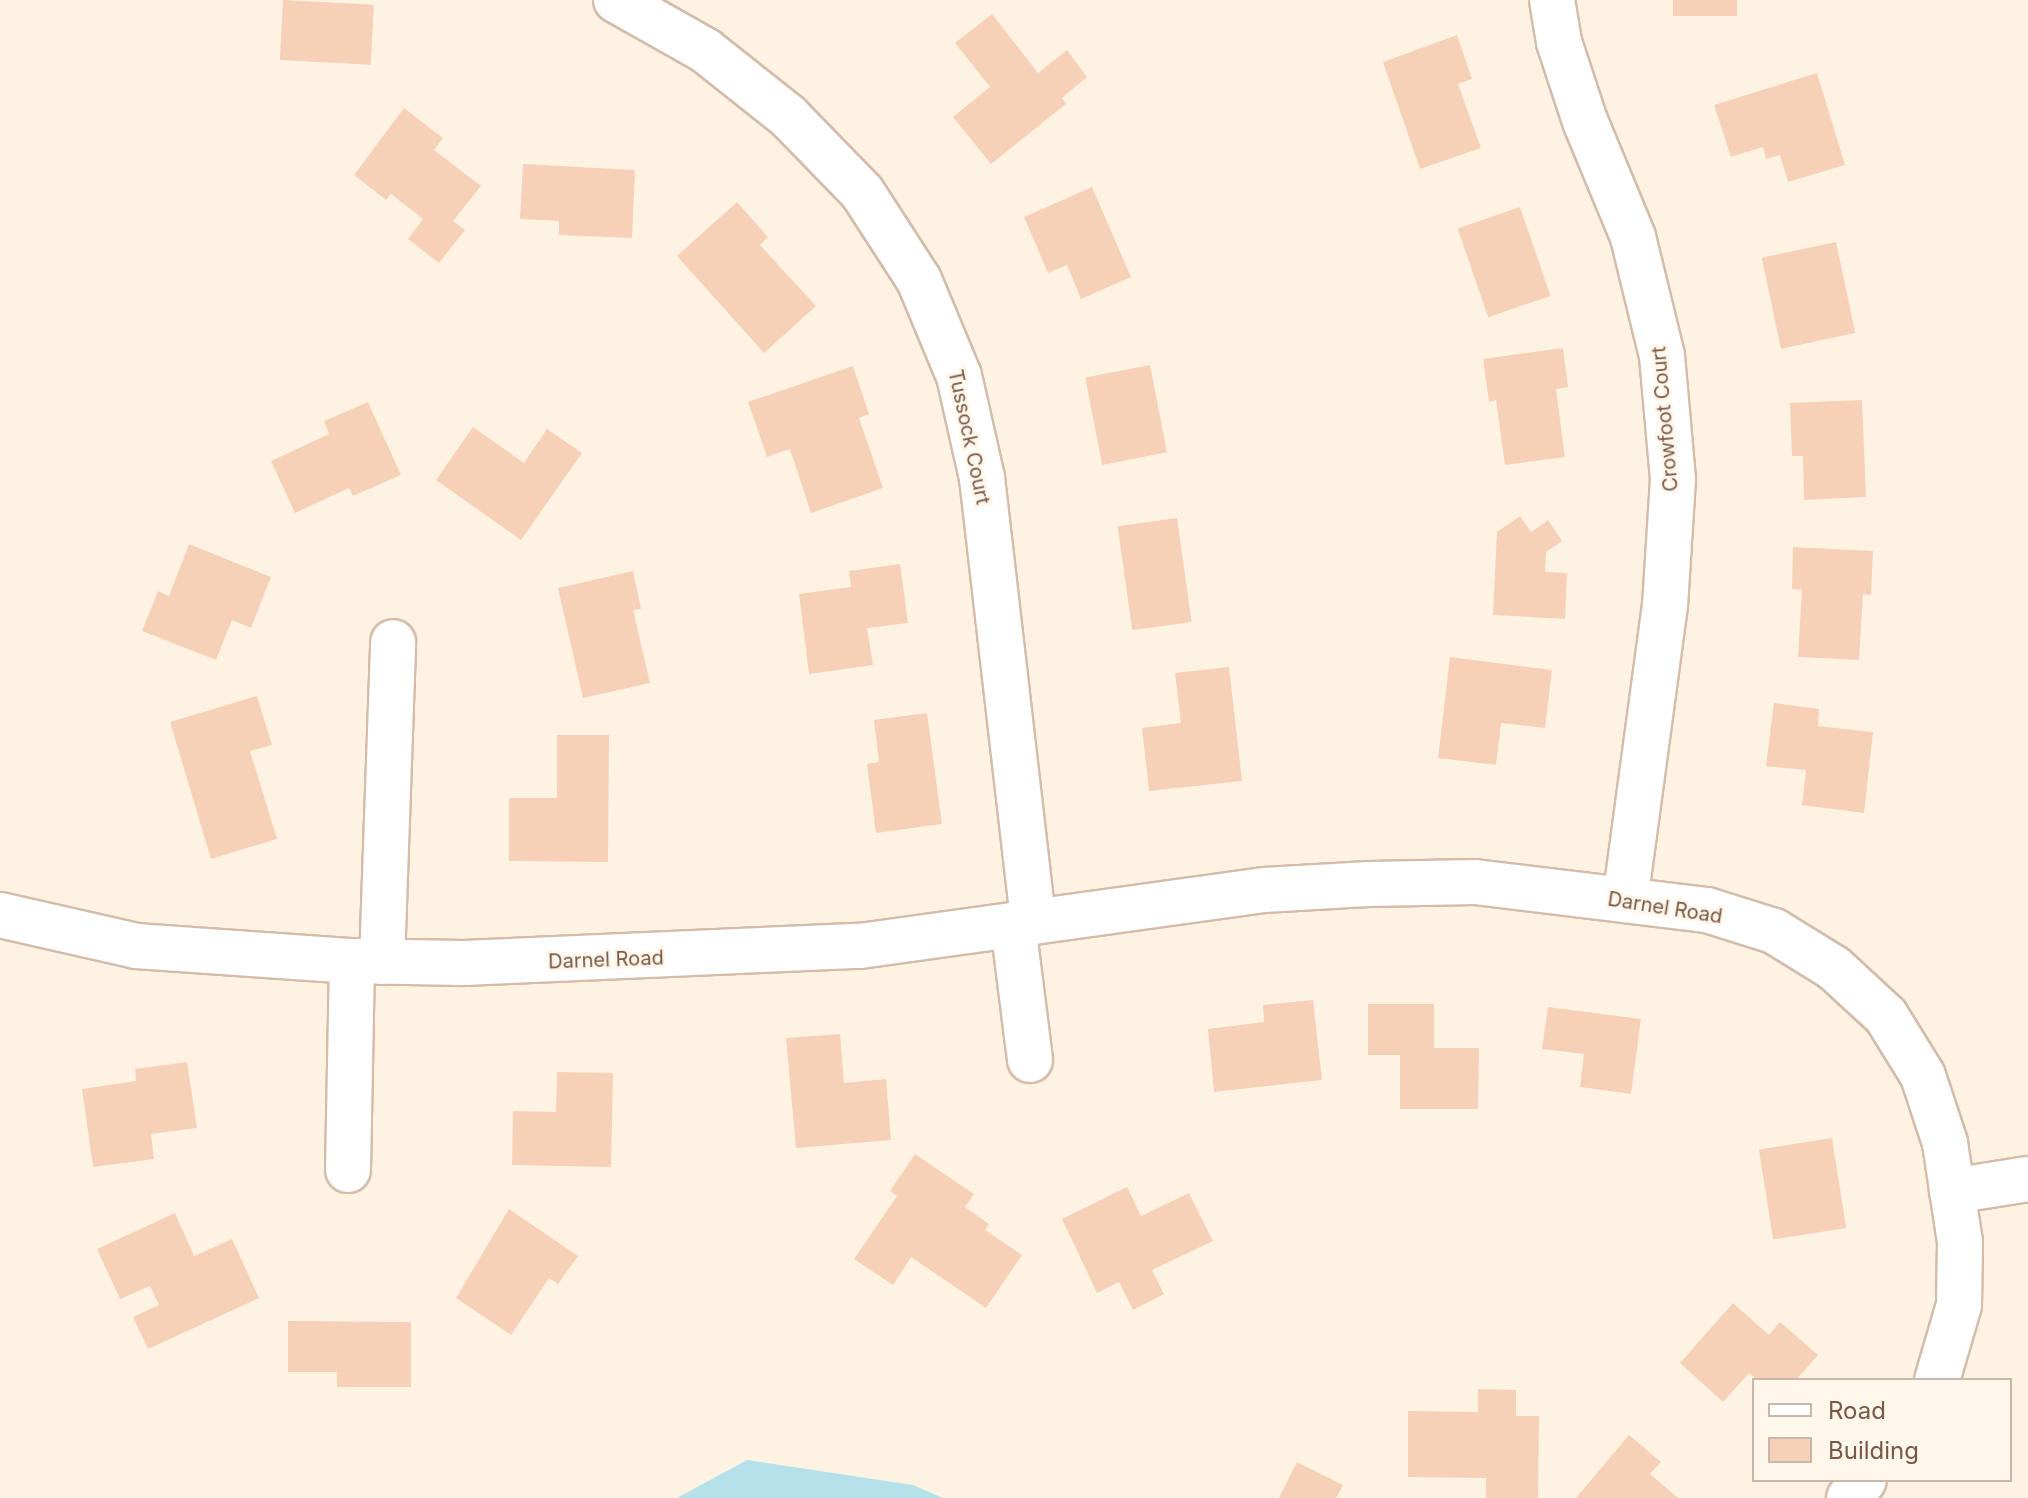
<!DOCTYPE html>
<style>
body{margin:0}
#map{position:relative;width:2028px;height:1498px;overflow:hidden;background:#fef3e2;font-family:Inter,sans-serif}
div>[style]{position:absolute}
.water>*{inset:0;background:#b5e2ea}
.building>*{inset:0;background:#f6d0b7;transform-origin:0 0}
.roads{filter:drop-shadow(2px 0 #d3bcaa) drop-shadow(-2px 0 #d3bcaa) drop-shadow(0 2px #d3bcaa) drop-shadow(0 -2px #d3bcaa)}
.minor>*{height:44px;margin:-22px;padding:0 22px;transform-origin:22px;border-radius:22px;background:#fff}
span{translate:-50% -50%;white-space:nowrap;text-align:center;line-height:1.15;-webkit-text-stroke:6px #fff7eb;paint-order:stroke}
.street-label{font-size:20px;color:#795846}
.legend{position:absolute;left:1752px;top:1378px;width:260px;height:104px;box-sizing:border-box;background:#fff7eb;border:2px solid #c9b7a9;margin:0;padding:10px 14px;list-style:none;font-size:24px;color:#795846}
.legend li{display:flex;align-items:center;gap:16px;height:40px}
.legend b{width:40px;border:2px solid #c9b7a9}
</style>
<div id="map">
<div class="water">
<i style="clip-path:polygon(747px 1460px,913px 1485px,943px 1498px,677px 1498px)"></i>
</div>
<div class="building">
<i style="left:283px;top:0;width:91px;height:60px;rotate:3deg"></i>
<i style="left:1673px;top:0;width:64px;height:16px"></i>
<i style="clip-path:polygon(992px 14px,1038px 73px,1067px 50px,1087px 77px,1062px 98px,1066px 104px,991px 164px,953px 117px,990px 87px,955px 43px)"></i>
<i style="clip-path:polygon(1457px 35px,1472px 79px,1458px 84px,1481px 148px,1420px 169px,1383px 62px)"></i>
<i style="clip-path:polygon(1817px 73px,1845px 165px,1788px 182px,1780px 155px,1766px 159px,1763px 147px,1731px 157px,1714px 105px)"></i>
<i style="clip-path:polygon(404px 108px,443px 138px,434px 150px,481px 186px,453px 221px,465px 230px,439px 263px,408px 239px,423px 219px,391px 194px,386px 200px,354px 175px)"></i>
<i style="clip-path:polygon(523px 164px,635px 170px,632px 238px,559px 235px,559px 221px,520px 219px)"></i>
<i style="clip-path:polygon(1092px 187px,1131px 277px,1081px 299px,1067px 265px,1048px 273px,1024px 217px)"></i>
<i style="clip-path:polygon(737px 202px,768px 237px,760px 245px,816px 306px,764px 353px,677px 256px)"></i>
<i style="left:1520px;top:207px;width:94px;height:66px;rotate:71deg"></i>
<i style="left:1836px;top:242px;width:93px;height:76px;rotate:78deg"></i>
<i style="clip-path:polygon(1563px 348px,1568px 387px,1556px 389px,1565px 457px,1505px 465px,1496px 400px,1489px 402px,1483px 359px)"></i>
<i style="left:1150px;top:365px;width:89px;height:66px;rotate:79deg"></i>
<i style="clip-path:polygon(853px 366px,869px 414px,859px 418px,883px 488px,811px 513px,790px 449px,767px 457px,748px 402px)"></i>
<i style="clip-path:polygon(1862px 400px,1866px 497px,1804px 500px,1803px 456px,1792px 456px,1790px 403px)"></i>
<i style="clip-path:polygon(368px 402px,401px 475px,353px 496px,349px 488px,295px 513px,271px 461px,329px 434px,324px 421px)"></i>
<i style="clip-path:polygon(473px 427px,524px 463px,547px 429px,582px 453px,521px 540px,436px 480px)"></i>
<i style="clip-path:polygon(1520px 516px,1531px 532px,1548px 520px,1562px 541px,1546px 552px,1545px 572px,1567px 573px,1565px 619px,1493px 615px,1497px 532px)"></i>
<i style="left:1177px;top:518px;width:105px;height:60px;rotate:82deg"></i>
<i style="clip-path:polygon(189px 544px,271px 577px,251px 628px,232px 620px,216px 660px,142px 631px,158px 591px,169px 596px)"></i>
<i style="clip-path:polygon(1793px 547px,1873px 551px,1871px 595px,1863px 594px,1859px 660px,1798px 657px,1802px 590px,1792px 589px)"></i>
<i style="clip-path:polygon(900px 564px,908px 623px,867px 628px,873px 665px,809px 674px,799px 594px,851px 587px,849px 571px)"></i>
<i style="clip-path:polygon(633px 571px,641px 609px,633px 610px,650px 683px,583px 698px,558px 588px)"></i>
<i style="clip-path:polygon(1450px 657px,1552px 670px,1545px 728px,1501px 723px,1496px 765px,1438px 758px)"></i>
<i style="clip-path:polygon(1229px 667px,1242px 781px,1149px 791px,1142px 728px,1181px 723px,1175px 673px)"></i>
<i style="clip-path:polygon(257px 696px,272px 745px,250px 751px,277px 839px,211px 859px,170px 722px)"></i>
<i style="clip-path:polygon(1774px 703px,1819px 709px,1818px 726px,1873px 732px,1864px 813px,1802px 805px,1806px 770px,1766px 766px)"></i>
<i style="clip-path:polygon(927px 713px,942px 824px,876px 833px,867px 764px,879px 762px,874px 720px)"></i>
<i style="clip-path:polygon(557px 735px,609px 735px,608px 862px,509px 861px,509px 798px,557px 798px)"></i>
<i style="clip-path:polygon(1313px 1000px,1322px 1080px,1214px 1092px,1208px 1029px,1264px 1022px,1263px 1005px)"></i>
<i style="clip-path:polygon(1368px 1004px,1434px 1004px,1434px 1048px,1479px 1048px,1478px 1109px,1400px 1109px,1400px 1055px,1368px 1055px)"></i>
<i style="clip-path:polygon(1548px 1007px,1641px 1019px,1631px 1094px,1580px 1087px,1584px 1054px,1542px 1049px)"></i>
<i style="clip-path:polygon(840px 1034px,844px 1083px,886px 1079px,891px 1140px,796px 1148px,786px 1038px)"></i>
<i style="clip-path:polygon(187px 1062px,197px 1128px,151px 1134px,154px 1159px,93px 1167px,82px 1089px,136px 1081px,135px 1069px)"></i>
<i style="clip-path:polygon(557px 1072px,613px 1073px,611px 1167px,512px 1165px,513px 1111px,556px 1112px)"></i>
<i style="left:1832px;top:1138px;width:91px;height:74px;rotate:81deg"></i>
<i style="clip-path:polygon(915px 1154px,974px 1194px,965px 1207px,989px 1224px,985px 1230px,1022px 1255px,986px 1308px,911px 1257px,893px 1285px,854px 1259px,897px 1196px,890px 1191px)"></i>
<i style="clip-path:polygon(1127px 1187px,1141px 1216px,1189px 1193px,1213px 1241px,1152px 1270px,1164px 1294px,1133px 1310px,1119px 1282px,1097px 1293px,1062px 1219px)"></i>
<i style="clip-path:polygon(509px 1209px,578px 1256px,558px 1284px,549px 1278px,511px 1335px,456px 1298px)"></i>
<i style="clip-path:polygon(175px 1213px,194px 1256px,232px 1239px,259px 1298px,148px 1349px,133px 1317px,159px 1305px,150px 1286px,120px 1299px,97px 1249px)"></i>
<i style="clip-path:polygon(1733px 1303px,1769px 1335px,1780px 1322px,1818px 1355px,1796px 1380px,1757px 1380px,1749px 1373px,1723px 1402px,1680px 1363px)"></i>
<i style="clip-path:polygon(288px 1321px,411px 1322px,411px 1387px,337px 1387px,337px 1372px,288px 1372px)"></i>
<i style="clip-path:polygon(1478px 1389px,1516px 1390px,1516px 1416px,1539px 1416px,1538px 1498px,1486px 1498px,1486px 1478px,1408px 1477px,1408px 1411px,1478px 1412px)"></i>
<i style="clip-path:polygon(1629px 1435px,1661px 1462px,1650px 1474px,1678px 1498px,1576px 1498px)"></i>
<i style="clip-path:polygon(1297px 1462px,1343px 1485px,1336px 1498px,1279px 1498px)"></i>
</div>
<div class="roads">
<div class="minor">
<i style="left:616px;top:0;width:103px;rotate:29.5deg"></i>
<i style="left:706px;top:51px;width:105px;rotate:38.4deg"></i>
<i style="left:788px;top:116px;width:106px;rotate:45.8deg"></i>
<i style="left:862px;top:192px;width:105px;rotate:57.1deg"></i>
<i style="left:919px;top:280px;width:104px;rotate:67.4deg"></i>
<i style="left:959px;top:376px;width:105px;rotate:77.3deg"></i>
<i style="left:982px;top:478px;width:447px;rotate:83.4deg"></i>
<i style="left:1552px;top:0;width:43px;rotate:80.5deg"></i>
<i style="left:1559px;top:42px;width:83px;rotate:71.8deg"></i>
<i style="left:1585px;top:121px;width:126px;rotate:67.5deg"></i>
<i style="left:1633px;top:237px;width:122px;rotate:76.3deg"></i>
<i style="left:1662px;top:356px;width:123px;rotate:84.9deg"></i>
<i style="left:1673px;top:479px;width:126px;rotate:93.6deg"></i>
<i style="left:1665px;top:605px;width:298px;rotate:97.7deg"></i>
<i style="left:0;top:915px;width:139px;rotate:12.8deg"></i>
<i style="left:136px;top:946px;width:217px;rotate:4deg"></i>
<i style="left:352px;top:961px;width:111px;rotate:1deg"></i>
<i style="left:463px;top:963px;width:397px;rotate:-2.5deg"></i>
<i style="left:860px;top:946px;width:408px;rotate:-7.9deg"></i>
<i style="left:1264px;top:890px;width:105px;rotate:-3.3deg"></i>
<i style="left:1369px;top:884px;width:106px;rotate:-1.1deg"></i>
<i style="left:1475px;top:882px;width:234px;rotate:6.9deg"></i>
<i style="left:1707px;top:910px;width:70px;rotate:17.4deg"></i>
<i style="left:1774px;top:931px;width:70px;rotate:31.7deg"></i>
<i style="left:1834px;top:968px;width:71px;rotate:42.7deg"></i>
<i style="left:1886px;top:1016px;width:70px;rotate:58.3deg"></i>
<i style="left:1923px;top:1076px;width:71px;rotate:71.8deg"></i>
<i style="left:1945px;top:1143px;width:100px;rotate:81.4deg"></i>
<i style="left:1960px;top:1242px;width:63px;rotate:90.9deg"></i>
<i style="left:1959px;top:1305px;width:78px;rotate:106.3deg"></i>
<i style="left:1013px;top:925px;width:136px;rotate:82.8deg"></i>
<i style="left:382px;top:962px;width:320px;rotate:-88deg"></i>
<i style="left:348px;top:1170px;width:209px;rotate:-88.9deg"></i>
<i style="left:1952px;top:1191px;width:77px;rotate:-9deg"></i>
<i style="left:1849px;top:1498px;width:23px;rotate:-50deg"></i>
</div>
</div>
<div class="street-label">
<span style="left:1665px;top:419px;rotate:-95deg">Crowfoot Court</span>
<span style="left:969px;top:437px;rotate:78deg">Tussock Court</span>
<span style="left:1665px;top:908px;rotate:9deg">Darnel Road</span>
<span style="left:606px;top:960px;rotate:-2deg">Darnel Road</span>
</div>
<ul class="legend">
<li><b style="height:10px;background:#fff"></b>Road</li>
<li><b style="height:22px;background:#f6d0b7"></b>Building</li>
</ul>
</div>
